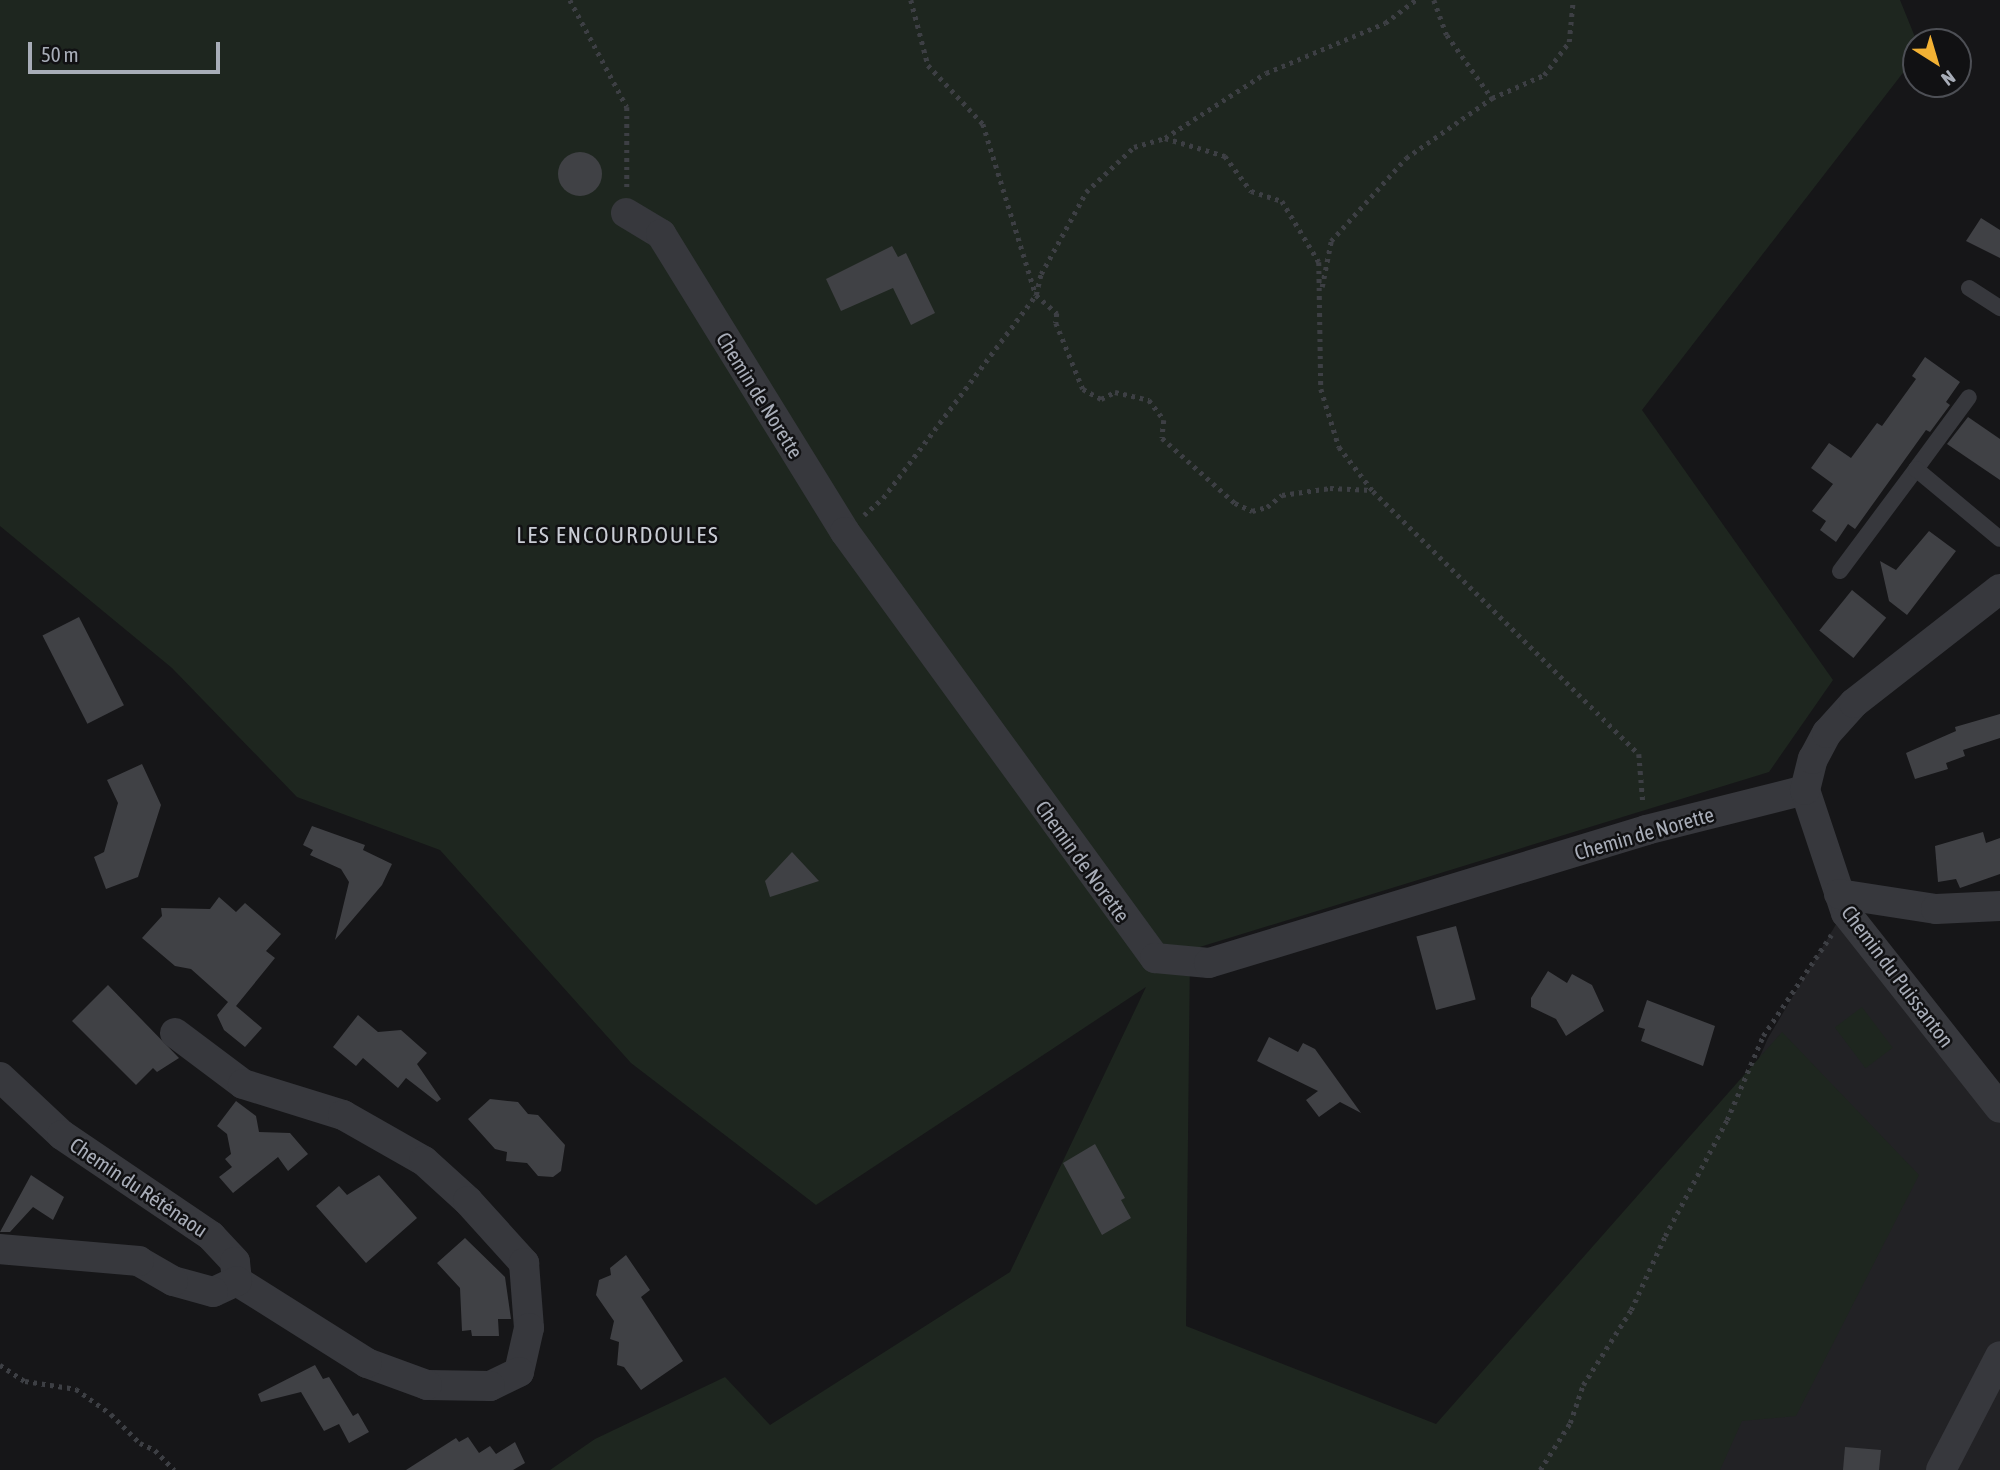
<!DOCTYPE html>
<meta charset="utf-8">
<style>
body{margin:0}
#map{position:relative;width:2000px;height:1470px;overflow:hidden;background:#161618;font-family:"Asap Condensed",sans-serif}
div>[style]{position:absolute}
.built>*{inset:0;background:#222225}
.green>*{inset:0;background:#1e261f;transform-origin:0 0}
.building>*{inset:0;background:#404145;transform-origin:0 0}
.round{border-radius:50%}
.path>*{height:4.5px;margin-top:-2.25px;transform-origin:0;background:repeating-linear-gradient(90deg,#3d3f44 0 3.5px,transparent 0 8.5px)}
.service>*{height:16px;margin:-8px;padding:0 8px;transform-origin:8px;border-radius:8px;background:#37383d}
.minor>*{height:30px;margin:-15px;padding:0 15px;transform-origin:15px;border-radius:15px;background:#37383d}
span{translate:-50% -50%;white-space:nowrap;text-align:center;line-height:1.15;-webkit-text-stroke:5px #111113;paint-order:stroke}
.street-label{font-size:21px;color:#a8adb8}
.neighbourhood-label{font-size:23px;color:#c9ccd4;letter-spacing:2px}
.north{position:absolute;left:1902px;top:28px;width:70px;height:70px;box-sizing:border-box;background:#111113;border:2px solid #4d4f55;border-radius:50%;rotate:143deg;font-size:19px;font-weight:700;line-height:28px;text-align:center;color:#a8adb8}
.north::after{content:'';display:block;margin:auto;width:24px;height:32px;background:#f2b134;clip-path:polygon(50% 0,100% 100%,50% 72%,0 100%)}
.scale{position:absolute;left:28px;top:42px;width:192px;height:32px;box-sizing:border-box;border:4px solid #a8adb8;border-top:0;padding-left:9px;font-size:21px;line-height:24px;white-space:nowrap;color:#a8adb8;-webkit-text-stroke:5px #111113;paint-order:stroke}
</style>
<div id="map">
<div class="built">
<i style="clip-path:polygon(1841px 916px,2000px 1098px,2000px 1470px,1535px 1470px,1731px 1122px,1768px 1038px)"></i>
</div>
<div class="green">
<i style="clip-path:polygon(0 0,1900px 0,1917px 42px,1916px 56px,1642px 410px,1833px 680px,1769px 772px,1190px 950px,1186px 1326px,1436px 1424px,1782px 1032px,1919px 1175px,1796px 1416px,1742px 1421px,1720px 1470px,550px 1470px,595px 1439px,725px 1377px,770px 1425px,1010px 1272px,1146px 987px,816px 1205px,631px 1063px,440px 850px,297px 797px,172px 668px,0 526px)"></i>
<i style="left:1862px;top:1007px;width:51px;height:34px;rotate:53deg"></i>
</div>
<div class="building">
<i class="round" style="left:558px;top:152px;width:44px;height:44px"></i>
<i style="clip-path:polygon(1981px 218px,2000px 230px,2000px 258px,1966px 241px)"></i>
<i style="clip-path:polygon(892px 246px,898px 257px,906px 253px,935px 313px,911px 325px,893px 288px,841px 311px,826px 279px)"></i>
<i style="clip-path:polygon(1925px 357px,1960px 382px,1946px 402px,1950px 405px,1930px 432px,1926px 430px,1855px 529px,1848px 524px,1836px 542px,1820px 530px,1826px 521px,1812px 511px,1833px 484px,1811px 468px,1829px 443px,1851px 458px,1877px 423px,1882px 426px,1916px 379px,1912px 376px)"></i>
<i style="clip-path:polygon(1968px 417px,2000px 439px,2000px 480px,1947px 444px)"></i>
<i style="clip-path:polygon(1929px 531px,1956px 551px,1907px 615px,1889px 601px,1880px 561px,1896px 570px)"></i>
<i style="left:1852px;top:590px;width:44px;height:52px;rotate:39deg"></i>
<i style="left:79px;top:617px;width:99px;height:41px;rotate:63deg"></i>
<i style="clip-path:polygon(2000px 714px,2000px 738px,1963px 750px,1965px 756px,1946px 763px,1948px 769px,1915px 779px,1906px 753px,1956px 731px,1955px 727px)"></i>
<i style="clip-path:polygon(142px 764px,161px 805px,138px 877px,106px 889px,94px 857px,104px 852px,118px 803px,107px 780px)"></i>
<i style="clip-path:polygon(312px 826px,365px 845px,363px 850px,392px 864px,382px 885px,335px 940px,349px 882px,341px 869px,310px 855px,313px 850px,303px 845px)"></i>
<i style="clip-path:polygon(1983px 832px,1986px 843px,2000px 838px,2000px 874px,1960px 888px,1956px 879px,1938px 882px,1935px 846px)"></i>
<i style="clip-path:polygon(792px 852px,819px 881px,770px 897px,765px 881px)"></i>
<i style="clip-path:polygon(219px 897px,236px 912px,245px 903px,281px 934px,266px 951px,275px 958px,236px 1006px,262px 1028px,245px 1047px,224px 1030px,217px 1015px,228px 1002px,191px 969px,175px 966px,142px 938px,162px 916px,161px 908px,210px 909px)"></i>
<i style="left:1456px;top:926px;width:76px;height:41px;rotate:75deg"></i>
<i style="clip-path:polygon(1548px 971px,1567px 983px,1572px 974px,1592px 985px,1604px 1011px,1566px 1036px,1556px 1019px,1531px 1007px,1531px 998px)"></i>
<i style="clip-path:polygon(108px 985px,179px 1058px,157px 1072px,153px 1068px,136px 1085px,72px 1021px)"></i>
<i style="clip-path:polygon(1647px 1000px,1715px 1026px,1703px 1066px,1641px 1041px,1645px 1029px,1638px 1027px)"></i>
<i style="clip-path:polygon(358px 1015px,378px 1032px,401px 1030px,427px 1053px,417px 1064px,441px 1099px,437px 1102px,406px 1078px,398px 1088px,363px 1058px,356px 1066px,333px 1047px)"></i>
<i style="clip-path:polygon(1269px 1037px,1298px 1052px,1303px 1043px,1315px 1049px,1361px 1113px,1340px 1102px,1319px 1117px,1306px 1100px,1318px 1091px,1257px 1061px)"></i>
<i style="clip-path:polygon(490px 1099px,518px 1102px,528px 1114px,538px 1115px,565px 1145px,561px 1171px,553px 1177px,538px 1176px,527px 1163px,506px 1161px,507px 1152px,495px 1149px,468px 1119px)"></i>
<i style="clip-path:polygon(236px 1101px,256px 1116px,259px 1132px,290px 1133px,308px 1154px,288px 1171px,278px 1157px,233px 1193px,219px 1177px,232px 1167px,225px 1159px,231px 1154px,227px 1134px,217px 1126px)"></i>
<i style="clip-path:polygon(1095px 1144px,1125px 1198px,1121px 1200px,1131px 1218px,1102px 1235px,1063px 1163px)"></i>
<i style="clip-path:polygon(31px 1175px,64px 1197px,53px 1220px,33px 1207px,10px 1232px,0 1232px)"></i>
<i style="clip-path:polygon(379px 1175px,417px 1218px,366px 1263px,316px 1206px,339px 1186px,347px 1195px)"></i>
<i style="clip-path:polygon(465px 1238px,505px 1277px,511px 1319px,498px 1319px,499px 1336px,472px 1336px,471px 1330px,462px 1331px,460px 1288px,437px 1263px)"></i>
<i style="clip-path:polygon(626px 1255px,650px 1290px,641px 1297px,683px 1361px,641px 1390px,624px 1367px,617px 1365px,619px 1342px,610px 1339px,614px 1321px,596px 1295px,599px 1280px,611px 1275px,610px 1268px)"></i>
<i style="clip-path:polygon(315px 1365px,323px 1379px,329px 1377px,353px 1416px,358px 1413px,369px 1432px,349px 1443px,339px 1424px,324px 1431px,301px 1392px,261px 1402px,258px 1394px)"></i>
<i style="clip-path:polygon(468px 1437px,479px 1453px,490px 1446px,496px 1454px,515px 1442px,525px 1463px,513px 1470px,406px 1470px,456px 1438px,459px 1442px)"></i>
<i style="clip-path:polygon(1845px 1447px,1881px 1450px,1879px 1470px,1843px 1470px)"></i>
</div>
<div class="path">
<i style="left:570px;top:0;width:121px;rotate:62deg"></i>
<i style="left:627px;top:107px;width:81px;rotate:90deg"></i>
<i style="left:911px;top:0;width:67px;rotate:75.3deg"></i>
<i style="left:928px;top:65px;width:81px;rotate:47deg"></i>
<i style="left:983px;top:124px;width:179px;rotate:72.8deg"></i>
<i style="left:1036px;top:295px;width:28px;rotate:41deg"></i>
<i style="left:1057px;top:313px;width:10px;rotate:96deg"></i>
<i style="left:1056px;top:323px;width:71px;rotate:67.8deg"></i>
<i style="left:1083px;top:389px;width:21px;rotate:29deg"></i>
<i style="left:1101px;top:399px;width:16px;rotate:-27deg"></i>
<i style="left:1115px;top:392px;width:35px;rotate:13deg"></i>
<i style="left:1149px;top:400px;width:25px;rotate:53deg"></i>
<i style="left:1164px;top:420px;width:18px;rotate:96deg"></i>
<i style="left:1162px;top:438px;width:98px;rotate:41.7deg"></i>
<i style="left:1235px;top:503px;width:19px;rotate:25deg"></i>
<i style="left:1252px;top:511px;width:16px;rotate:-15deg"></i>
<i style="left:1267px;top:507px;width:19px;rotate:-39deg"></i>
<i style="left:1282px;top:495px;width:49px;rotate:-8.3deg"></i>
<i style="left:1330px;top:488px;width:42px;rotate:2.7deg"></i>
<i style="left:1434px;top:0;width:37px;rotate:70deg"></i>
<i style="left:1447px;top:35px;width:77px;rotate:54.5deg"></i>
<i style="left:1165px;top:138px;width:63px;rotate:16.7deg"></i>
<i style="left:1225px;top:156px;width:44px;rotate:53.4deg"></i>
<i style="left:1251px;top:191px;width:33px;rotate:18deg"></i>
<i style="left:1282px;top:201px;width:71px;rotate:58.8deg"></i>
<i style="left:1319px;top:262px;width:127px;rotate:89.1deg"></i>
<i style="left:1321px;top:389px;width:61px;rotate:72.8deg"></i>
<i style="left:1339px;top:447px;width:56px;rotate:52.3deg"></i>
<i style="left:1373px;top:491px;width:374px;rotate:44.7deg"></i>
<i style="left:1639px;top:754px;width:49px;rotate:85.3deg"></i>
<i style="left:1322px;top:287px;width:47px;rotate:-78.9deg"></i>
<i style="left:1331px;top:241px;width:112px;rotate:-47.9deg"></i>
<i style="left:1406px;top:158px;width:105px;rotate:-34.9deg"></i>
<i style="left:1492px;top:98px;width:57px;rotate:-23.9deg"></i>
<i style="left:1544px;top:75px;width:41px;rotate:-52.9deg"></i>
<i style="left:1569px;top:42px;width:42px;rotate:-84.6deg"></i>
<i style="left:864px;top:515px;width:25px;rotate:-42deg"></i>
<i style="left:883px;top:498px;width:254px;rotate:-53deg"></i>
<i style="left:1036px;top:295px;width:22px;rotate:-77deg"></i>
<i style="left:1041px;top:274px;width:94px;rotate:-61.2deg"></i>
<i style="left:1086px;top:192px;width:66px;rotate:-43.2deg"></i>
<i style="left:1134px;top:147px;width:32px;rotate:-16deg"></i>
<i style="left:1165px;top:138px;width:120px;rotate:-32.8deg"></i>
<i style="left:1266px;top:73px;width:129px;rotate:-22.8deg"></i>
<i style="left:1385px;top:23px;width:39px;rotate:-37deg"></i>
<i style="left:0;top:1365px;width:30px;rotate:33deg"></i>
<i style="left:25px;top:1381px;width:52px;rotate:8.9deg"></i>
<i style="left:76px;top:1389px;width:43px;rotate:35.5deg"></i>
<i style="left:111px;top:1414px;width:41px;rotate:45deg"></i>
<i style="left:140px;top:1443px;width:17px;rotate:25deg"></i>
<i style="left:155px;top:1450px;width:28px;rotate:46deg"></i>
<i style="left:1540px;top:1470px;width:56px;rotate:-57.4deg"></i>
<i style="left:1570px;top:1423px;width:40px;rotate:-71.1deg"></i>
<i style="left:1583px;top:1385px;width:89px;rotate:-57.4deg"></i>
<i style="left:1631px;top:1310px;width:81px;rotate:-65.3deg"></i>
<i style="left:1665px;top:1236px;width:132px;rotate:-61.9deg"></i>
<i style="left:1727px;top:1120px;width:91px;rotate:-66.8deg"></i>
<i style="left:1763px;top:1036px;width:122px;rotate:-56deg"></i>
</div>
<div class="service">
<i style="left:1969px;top:288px;width:37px;rotate:33deg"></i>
<i style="left:1916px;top:469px;width:89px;rotate:-53.6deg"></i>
<i style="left:1840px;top:571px;width:127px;rotate:-53.3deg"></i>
<i style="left:1916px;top:469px;width:109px;rotate:39.8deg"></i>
</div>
<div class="minor">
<i style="left:626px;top:213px;width:41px;rotate:31deg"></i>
<i style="left:661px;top:234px;width:350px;rotate:58.3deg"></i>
<i style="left:845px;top:532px;width:527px;rotate:53.96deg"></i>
<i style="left:1155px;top:958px;width:54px;rotate:5.3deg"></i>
<i style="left:1209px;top:963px;width:457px;rotate:-16.9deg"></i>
<i style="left:1646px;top:830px;width:164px;rotate:-14.1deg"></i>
<i style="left:1805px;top:790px;width:130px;rotate:71.6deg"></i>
<i style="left:1846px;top:913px;width:248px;rotate:51.7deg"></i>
<i style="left:1805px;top:790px;width:32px;rotate:-76deg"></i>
<i style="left:1813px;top:759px;width:30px;rotate:-62deg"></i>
<i style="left:1827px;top:733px;width:40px;rotate:-48deg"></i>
<i style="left:1854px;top:703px;width:185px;rotate:-38deg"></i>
<i style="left:1839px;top:894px;width:98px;rotate:8.8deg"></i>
<i style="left:1936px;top:909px;width:64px;rotate:-2.7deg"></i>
<i style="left:175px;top:1033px;width:85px;rotate:36.9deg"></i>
<i style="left:243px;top:1084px;width:105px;rotate:17.2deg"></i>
<i style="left:343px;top:1115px;width:93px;rotate:29.6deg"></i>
<i style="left:424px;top:1161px;width:59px;rotate:42.3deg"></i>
<i style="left:468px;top:1201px;width:84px;rotate:47.9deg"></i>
<i style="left:524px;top:1263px;width:65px;rotate:85.6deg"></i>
<i style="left:529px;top:1328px;width:45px;rotate:102.8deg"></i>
<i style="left:519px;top:1372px;width:32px;rotate:154deg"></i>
<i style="left:490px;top:1386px;width:63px;rotate:-179.1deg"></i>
<i style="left:427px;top:1385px;width:64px;rotate:-159.9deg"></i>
<i style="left:367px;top:1363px;width:154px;rotate:-147.8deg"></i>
<i style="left:0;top:1077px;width:85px;rotate:43.1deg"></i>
<i style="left:62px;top:1135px;width:180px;rotate:34.1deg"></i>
<i style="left:211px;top:1236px;width:35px;rotate:47deg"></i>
<i style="left:235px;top:1262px;width:19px;rotate:84deg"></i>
<i style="left:237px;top:1281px;width:26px;rotate:155deg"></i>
<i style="left:213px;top:1292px;width:41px;rotate:-164.6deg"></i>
<i style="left:173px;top:1281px;width:39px;rotate:-150deg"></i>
<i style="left:139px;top:1261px;width:140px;rotate:-175.1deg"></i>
<i style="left:1941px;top:1470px;width:128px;rotate:-62.6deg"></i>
</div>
<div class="street-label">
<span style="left:760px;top:395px;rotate:58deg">Chemin de Norette</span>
<span style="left:1644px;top:833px;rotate:-16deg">Chemin de Norette</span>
<span style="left:1083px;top:861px;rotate:54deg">Chemin de Norette</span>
<span style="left:1898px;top:976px;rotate:53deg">Chemin du Puissanton</span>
<span style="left:139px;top:1187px;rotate:34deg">Chemin du Réténaou</span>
</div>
<div class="neighbourhood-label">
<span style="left:618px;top:535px">LES ENCOURDOULES</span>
</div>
<div class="north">N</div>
<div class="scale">50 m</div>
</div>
